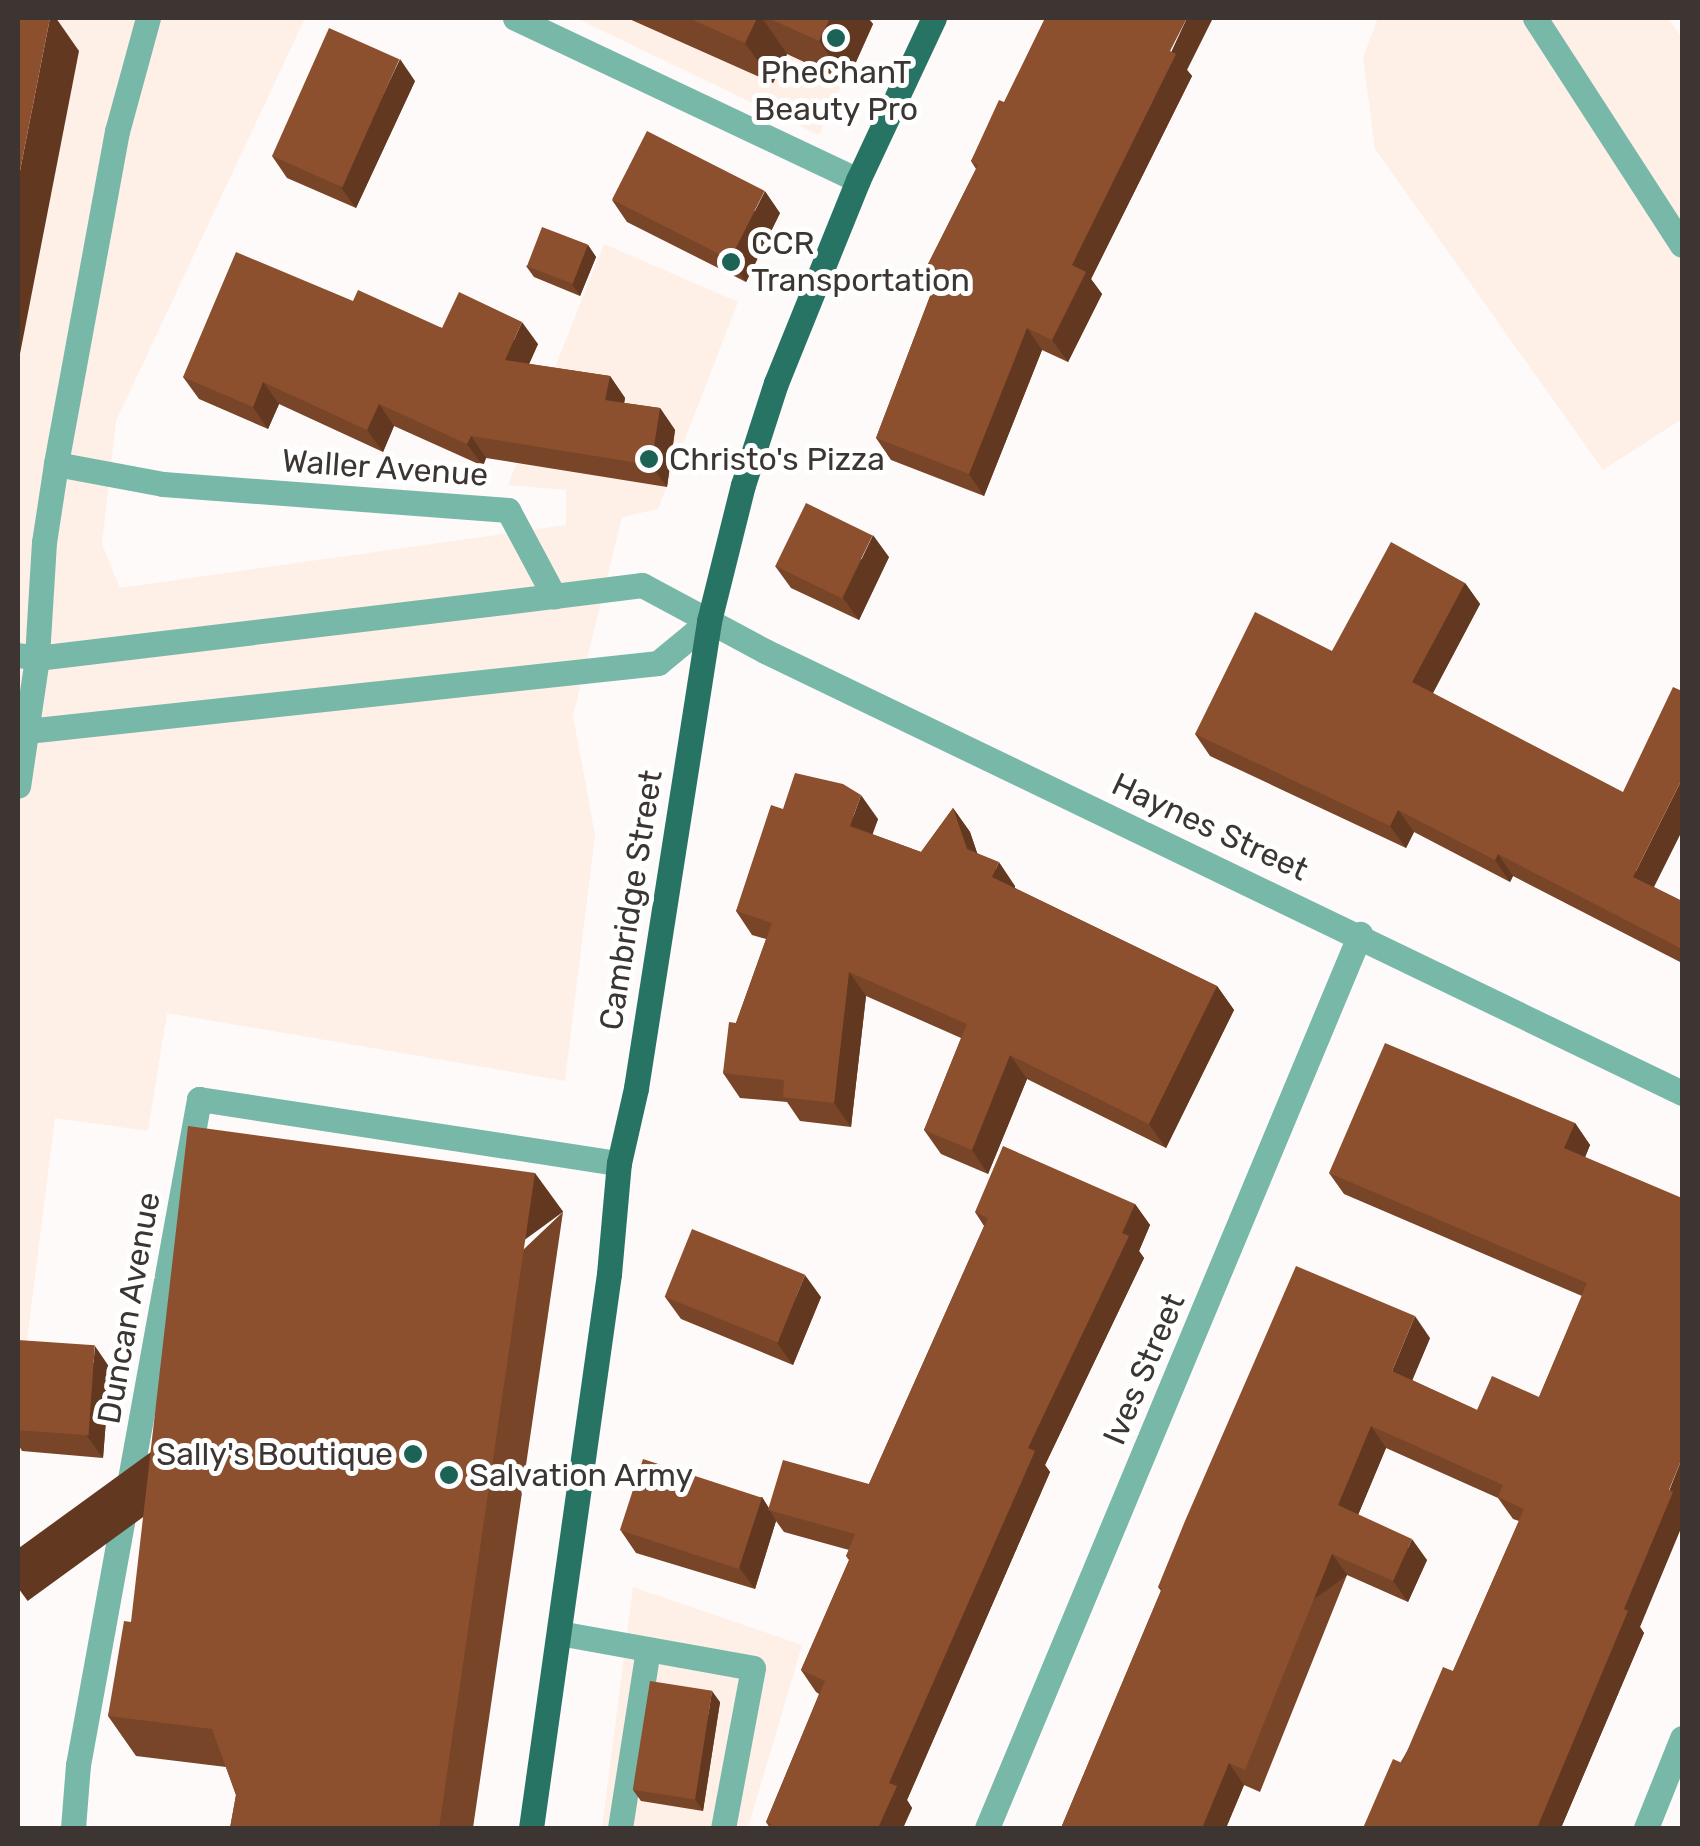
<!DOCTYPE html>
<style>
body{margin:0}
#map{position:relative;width:1700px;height:1846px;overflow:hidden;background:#fefaf9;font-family:Rubik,sans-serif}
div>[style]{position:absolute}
.built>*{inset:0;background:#feefe7}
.service>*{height:25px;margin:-12.5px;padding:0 12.5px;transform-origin:12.5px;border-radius:12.5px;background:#78b8a9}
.minor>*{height:25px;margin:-12.5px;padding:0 12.5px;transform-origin:12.5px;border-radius:12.5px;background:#78b8a9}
.primary>*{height:25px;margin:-12.5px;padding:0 12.5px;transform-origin:12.5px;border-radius:12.5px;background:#277465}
.wall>*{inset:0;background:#784528}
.shaded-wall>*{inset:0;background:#623820;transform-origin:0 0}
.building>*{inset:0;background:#8c502e;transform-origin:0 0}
.dots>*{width:28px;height:28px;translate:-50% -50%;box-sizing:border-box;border:5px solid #fff;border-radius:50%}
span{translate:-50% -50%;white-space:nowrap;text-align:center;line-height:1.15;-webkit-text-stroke:10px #fff;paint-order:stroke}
.poi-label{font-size:32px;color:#3c3532}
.left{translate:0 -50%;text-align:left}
.right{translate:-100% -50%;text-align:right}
.street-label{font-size:32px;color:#3c3532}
.frame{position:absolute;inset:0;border:20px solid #3c3532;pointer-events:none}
</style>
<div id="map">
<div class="built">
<i style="clip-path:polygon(18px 18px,305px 18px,116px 421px,102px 544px,120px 588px,566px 525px,566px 490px,508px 485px,604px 244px,738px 302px,658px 509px,622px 517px,573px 716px,595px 835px,565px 1081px,167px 1013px,148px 1131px,55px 1118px,18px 1412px)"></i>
<i style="clip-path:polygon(576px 18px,872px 18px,819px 135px)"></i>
<i style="clip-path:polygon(1378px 18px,1668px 18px,1682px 38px,1682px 419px,1603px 470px,1375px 149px,1363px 58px)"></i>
<i style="clip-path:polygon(633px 1587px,802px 1645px,748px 1828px,602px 1828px)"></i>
</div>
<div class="service">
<i style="left:148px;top:18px;width:117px;rotate:105.3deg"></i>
<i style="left:117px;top:131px;width:339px;rotate:100.4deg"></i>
<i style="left:56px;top:464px;width:79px;rotate:98.7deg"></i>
<i style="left:44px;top:542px;width:116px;rotate:93.5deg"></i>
<i style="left:37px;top:658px;width:521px;rotate:-6.84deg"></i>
<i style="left:1535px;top:18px;width:270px;rotate:57.1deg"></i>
<i style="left:18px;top:655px;width:19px;rotate:9deg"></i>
<i style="left:37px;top:658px;width:129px;rotate:98.4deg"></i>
<i style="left:27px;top:731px;width:635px;rotate:-6.15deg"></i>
<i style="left:658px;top:663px;width:66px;rotate:-39.5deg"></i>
<i style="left:559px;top:1633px;width:197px;rotate:10.2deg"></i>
<i style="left:753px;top:1668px;width:163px;rotate:100.6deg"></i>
<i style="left:73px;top:1828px;width:63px;rotate:-85.5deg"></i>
<i style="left:78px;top:1765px;width:677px;rotate:-79.7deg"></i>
<i style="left:199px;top:1099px;width:425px;rotate:8.7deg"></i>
<i style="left:620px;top:1828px;width:180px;rotate:-81.1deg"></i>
</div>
<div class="minor">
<i style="left:515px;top:18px;width:379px;rotate:25.3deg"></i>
<i style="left:56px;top:464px;width:109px;rotate:10.6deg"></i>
<i style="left:163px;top:484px;width:346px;rotate:4.3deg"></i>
<i style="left:508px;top:510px;width:98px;rotate:61.9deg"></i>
<i style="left:554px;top:596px;width:89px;rotate:-7.1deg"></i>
<i style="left:642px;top:585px;width:140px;rotate:28.2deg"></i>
<i style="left:765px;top:651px;width:1018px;rotate:25.73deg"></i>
<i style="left:987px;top:1828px;width:969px;rotate:-67.35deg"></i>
<i style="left:1646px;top:1828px;width:97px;rotate:-68.2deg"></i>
</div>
<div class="primary">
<i style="left:531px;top:1828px;width:559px;rotate:-81.99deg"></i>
<i style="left:609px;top:1274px;width:111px;rotate:-84.9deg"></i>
<i style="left:619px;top:1163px;width:77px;rotate:-77.2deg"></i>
<i style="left:636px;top:1088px;width:473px;rotate:-81.1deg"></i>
<i style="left:709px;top:621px;width:140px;rotate:-76deg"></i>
<i style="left:743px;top:485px;width:107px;rotate:-72.1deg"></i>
<i style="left:776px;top:383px;width:219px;rotate:-68deg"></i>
<i style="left:858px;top:180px;width:179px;rotate:-64.9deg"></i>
</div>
<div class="wall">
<i style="clip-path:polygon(627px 18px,868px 18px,873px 24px,847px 82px,787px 54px,773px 83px)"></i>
<i style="clip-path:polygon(1187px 70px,1192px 76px,1091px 279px,1102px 294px,1068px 362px,1042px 350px,984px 496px,891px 460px,876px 438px,932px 291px,922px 276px,976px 169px,971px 161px,1004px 102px)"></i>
<i style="clip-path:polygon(415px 81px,356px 208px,287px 178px,272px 156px)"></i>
<i style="clip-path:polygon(612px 200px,780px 213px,746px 282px,627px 222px)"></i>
<i style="clip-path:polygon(588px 245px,596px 257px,580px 296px,534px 277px,526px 266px)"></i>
<i style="clip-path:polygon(353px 301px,442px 328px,538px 344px,529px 364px,610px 376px,625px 398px,624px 403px,660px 408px,675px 430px,667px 487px,486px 458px,483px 466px,394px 426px,383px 452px,279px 404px,268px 429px,199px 399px,183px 377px)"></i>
<i style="clip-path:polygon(889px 557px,859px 620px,791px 588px,775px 566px)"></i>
<i style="clip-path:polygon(1465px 583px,1480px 604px,1433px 693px,1654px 887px,1682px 901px,1682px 963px,1513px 876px,1510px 882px,1414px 832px,1406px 848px,1210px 756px,1195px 734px,1332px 651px)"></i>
<i style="clip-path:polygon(953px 808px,970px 832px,977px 853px,1015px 886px,1015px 888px,1217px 986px,1234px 1010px,1166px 1148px,1027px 1079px,988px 1174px,941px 1154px,924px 1130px,961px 1038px,866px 996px,851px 1127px,800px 1121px,787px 1102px,740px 1098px,723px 1073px,736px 1023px,766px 939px,752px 935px,736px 911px,783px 809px,878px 819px,872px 834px,921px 852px)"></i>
<i style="clip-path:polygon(1575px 1123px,1590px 1145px,1585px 1157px,1640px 1627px,1644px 1633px,1561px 1828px,1363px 1828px,1453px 1671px,1519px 1521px,1513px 1519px,1498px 1498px,1386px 1448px,1358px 1515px,1427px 1560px,1408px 1602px,1347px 1575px,1260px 1792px,1244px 1785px,1226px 1828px,1061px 1828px,1161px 1591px,1158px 1587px,1430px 1338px,1412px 1380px,1477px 1410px,1539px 1397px,1582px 1296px,1344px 1194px,1329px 1173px)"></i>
<i style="clip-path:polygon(1135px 1204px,1150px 1225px,1139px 1251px,1144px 1258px,1045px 1465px,1050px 1472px,907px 1800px,912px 1808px,903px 1828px,770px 1828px,766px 1822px,819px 1694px,816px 1692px,801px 1670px,849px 1560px,846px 1556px,849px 1550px,784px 1532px,776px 1521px,755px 1589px,636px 1553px,621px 1531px,762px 1497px,769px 1508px,869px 1484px,984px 1226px,975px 1212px)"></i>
<i style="clip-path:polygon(563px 1212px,473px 1828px,230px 1828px,236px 1795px,226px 1767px,136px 1756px,108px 1716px,131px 1622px)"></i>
<i style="clip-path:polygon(665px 1297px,821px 1297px,793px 1365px,681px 1319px)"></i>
<i style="clip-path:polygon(18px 1340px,110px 1368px,103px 1458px,22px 1451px,18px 1444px)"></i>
<i style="clip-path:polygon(720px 1702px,703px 1811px,641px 1801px,633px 1790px)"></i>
</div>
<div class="shaded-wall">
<i style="clip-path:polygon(50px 18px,56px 18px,79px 51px,18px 364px,18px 181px)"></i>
<i style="clip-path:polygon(757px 18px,762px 18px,787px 54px,773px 83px,745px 43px)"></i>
<i style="clip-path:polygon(830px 18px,868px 18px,873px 24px,847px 82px,819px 41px)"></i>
<i style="clip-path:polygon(1187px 18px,1213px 18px,1187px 70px,1192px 76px,1091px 279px,1102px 294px,1068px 362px,1052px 340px,1072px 265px)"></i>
<i style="clip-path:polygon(400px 59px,415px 81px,356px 208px,340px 186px)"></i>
<i style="clip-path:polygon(765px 191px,780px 213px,746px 282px,730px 260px)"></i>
<i style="clip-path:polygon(588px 245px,596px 257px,580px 296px,572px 284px)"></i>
<i style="clip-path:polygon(522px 322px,538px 344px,521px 382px,505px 360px)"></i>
<i style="clip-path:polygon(1027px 328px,1042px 350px,984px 496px,969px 474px)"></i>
<i style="clip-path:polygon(610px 376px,625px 398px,621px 422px,605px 400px)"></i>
<i style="clip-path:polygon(263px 382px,279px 404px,268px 429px,253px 407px)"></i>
<i style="clip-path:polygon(379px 404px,394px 426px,383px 452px,367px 430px)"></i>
<i style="clip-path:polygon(660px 408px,675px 430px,667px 487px,651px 465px)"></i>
<i style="clip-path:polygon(471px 436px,486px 458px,483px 466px,467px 444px)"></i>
<i style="clip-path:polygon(873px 535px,889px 557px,859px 620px,843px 598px)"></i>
<i style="clip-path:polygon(1465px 583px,1480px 604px,1427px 704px,1412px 682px)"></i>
<i style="clip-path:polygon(1682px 779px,1682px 831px,1648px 899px,1633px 877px)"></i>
<i style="clip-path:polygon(861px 795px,878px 819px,867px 850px,850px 826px)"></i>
<i style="clip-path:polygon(953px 808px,970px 832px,984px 873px,967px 849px)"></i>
<i style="clip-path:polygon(1398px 810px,1414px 832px,1406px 848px,1390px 826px)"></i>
<i style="clip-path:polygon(1498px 854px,1513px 876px,1510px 882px,1495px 860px)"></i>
<i style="clip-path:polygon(999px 862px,1015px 886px,1009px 901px,992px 877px)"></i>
<i style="clip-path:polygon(849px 972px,866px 996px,851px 1127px,834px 1103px)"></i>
<i style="clip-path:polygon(1217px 986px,1234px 1010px,1166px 1148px,1149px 1124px)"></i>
<i style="clip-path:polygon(1010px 1055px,1027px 1079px,988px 1174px,972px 1150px)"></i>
<i style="clip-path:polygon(1575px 1123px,1590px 1145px,1580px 1170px,1564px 1148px)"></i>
<i style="left:535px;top:1173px;width:48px;height:662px;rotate:54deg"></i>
<i style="clip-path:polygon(1135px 1204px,1150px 1225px,1139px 1251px,1144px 1258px,1045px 1465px,1050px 1472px,907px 1800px,912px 1808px,903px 1828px,878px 1828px,889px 1783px,1028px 1448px)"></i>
<i style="clip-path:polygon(805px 1275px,821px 1297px,793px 1365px,777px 1343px)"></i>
<i style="clip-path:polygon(1415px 1316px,1430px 1338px,1407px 1393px,1392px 1371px)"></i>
<i style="clip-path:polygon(95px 1346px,110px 1368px,103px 1458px,87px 1436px)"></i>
<i style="clip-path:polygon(1371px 1426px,1386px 1448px,1353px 1527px,1338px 1505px)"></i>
<i style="clip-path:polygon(1682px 1458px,1682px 1526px,1640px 1627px,1644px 1633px,1561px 1828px,1537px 1828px)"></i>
<i style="clip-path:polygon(762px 1497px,776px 1521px,755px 1589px,739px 1567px)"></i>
<i style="clip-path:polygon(1412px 1539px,1427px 1560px,1408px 1602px,1393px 1581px)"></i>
<i style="left:1332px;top:1554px;width:26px;height:233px;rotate:54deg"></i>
<i style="clip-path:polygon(712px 1691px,720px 1702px,703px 1811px,695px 1799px)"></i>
<i style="clip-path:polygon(1229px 1763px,1244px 1785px,1226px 1828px,1202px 1828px)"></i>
</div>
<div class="building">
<i style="clip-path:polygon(18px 18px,50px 18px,18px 181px)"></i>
<i style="clip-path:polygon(688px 18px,757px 18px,745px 43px)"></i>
<i style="clip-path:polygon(768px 18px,830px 18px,819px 41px)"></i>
<i style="clip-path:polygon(1045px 18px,1187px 18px,1170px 51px,1176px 54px,1072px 265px,1086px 272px,1052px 340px,1027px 328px,969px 474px,876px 438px,935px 283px,922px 276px,978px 165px,971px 161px,999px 100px,1004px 102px)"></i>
<i style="left:329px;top:28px;width:77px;height:140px;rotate:24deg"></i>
<i style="left:647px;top:131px;width:132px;height:77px;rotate:27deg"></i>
<i style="left:542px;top:227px;width:49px;height:42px;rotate:21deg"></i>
<i style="clip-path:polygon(236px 252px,353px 301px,358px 290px,442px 328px,459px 292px,522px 322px,505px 360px,610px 376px,605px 400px,660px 408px,651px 465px,471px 436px,467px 444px,379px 404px,367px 430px,263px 382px,253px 407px,183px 377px)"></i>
<i style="left:806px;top:503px;width:74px;height:70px;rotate:26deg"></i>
<i style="clip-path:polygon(1391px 542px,1465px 583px,1412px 682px,1623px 792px,1673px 687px,1682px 691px,1682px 779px,1633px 877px,1682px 901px,1682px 949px,1498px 854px,1495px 860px,1398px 810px,1390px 826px,1195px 734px,1255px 612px,1332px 651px)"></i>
<i style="clip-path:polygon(795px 773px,843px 784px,861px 795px,850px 826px,921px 852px,953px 808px,967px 849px,999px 862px,992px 877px,1217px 986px,1149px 1124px,1010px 1055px,972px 1150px,924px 1130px,967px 1024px,849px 972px,834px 1103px,783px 1097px,784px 1080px,723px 1073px,729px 1022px,736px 1023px,772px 923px,736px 911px,771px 805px,783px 809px)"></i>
<i style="clip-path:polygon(1385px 1043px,1575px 1123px,1564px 1148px,1682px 1198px,1682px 1458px,1669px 1490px,1673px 1492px,1624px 1609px,1628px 1611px,1537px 1828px,1363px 1828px,1393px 1759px,1402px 1763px,1443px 1667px,1453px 1671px,1524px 1509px,1498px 1497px,1503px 1485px,1371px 1426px,1338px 1505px,1412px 1539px,1393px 1581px,1332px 1554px,1245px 1770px,1229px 1763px,1202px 1828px,1061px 1828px,1162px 1588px,1158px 1587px,1185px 1521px,1296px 1266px,1415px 1316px,1392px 1371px,1477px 1410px,1492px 1376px,1539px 1397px,1587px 1283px,1329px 1173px)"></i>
<i style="clip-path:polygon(188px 1126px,535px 1173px,439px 1828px,230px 1828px,236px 1795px,212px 1729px,108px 1716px,124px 1621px,131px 1622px)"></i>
<i style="clip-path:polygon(1003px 1146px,1135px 1204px,1122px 1233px,1129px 1236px,1028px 1448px,1035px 1451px,889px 1783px,897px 1786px,878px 1828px,770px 1828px,771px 1824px,766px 1822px,825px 1681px,801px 1670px,850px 1558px,846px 1556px,855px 1534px,768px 1510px,783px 1460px,869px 1484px,988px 1218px,975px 1212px)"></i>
<i style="left:692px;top:1229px;width:122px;height:73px;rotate:22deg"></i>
<i style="left:18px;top:1340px;width:77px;height:90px;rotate:4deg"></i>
<i style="left:643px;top:1459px;width:125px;height:75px;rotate:18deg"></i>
<i style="left:650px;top:1681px;width:63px;height:110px;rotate:9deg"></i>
</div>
<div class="dots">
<i style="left:836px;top:38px;background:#1d6355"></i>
<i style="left:731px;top:262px;background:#1d6355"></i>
<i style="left:649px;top:459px;background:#1d6355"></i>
<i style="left:413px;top:1454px;background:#1d6355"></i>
<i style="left:449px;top:1475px;background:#1d6355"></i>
</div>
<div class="poi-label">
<span style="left:836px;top:91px">PheChanT<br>Beauty Pro</span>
<span class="left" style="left:751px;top:262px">CCR<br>Transportation</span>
<span class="left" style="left:669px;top:459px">Christo's Pizza</span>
<span class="right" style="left:393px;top:1454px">Sally's Boutique</span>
<span class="left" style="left:469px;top:1475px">Salvation Army</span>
</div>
<div class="street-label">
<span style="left:385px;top:468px;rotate:4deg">Waller Avenue</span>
<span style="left:1210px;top:827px;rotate:25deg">Haynes Street</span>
<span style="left:631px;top:900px;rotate:-81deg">Cambridge Street</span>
<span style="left:129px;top:1308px;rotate:-80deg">Duncan Avenue</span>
<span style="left:1144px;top:1369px;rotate:-67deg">Ives Street</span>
</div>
<div class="frame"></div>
</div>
